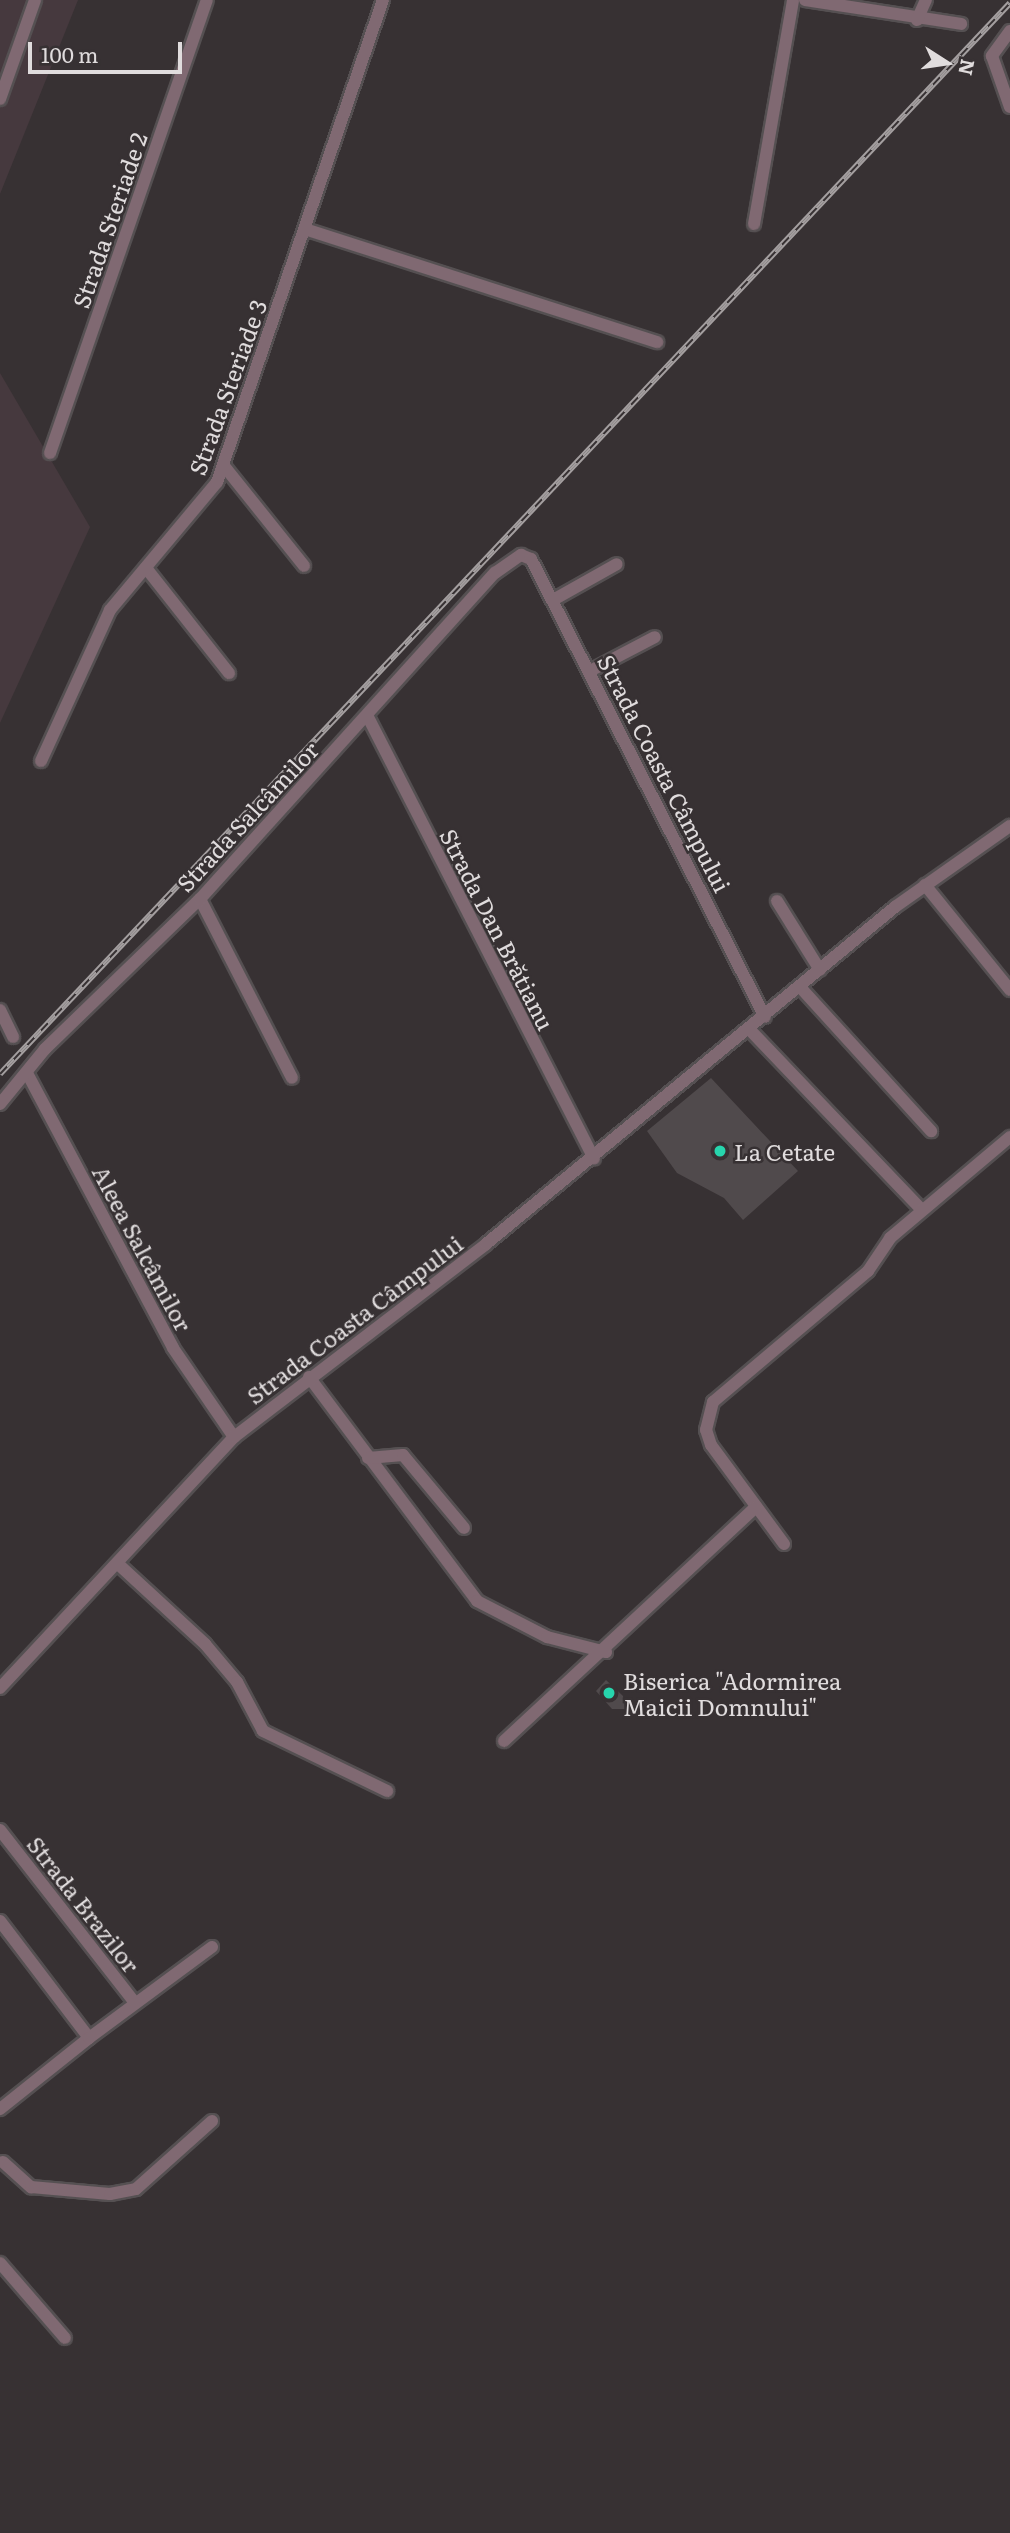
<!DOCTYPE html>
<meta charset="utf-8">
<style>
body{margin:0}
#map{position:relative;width:1010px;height:2533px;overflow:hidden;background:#373133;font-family:Literata,serif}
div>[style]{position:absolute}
.built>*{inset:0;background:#46393e}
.building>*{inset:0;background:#504a4c}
.roads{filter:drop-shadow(2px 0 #555052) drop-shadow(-2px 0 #555052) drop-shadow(0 2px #555052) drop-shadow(0 -2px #555052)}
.minor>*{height:12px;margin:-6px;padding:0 6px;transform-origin:6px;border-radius:6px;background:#806972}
.rail>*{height:6px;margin-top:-3px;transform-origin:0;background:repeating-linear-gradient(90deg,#373133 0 10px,#a49fa0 0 20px);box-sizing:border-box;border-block:2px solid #a49fa0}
.dots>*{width:19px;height:19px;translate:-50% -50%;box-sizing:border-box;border:4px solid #373133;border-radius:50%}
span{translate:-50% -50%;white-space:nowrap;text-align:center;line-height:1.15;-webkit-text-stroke:5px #373133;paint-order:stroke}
.street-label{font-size:23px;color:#e0dcdd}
.poi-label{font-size:23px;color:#e0dcdd}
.left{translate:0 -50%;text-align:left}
.north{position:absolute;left:912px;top:28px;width:70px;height:70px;-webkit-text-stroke:5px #373133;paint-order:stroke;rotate:102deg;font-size:19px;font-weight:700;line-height:28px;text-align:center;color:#e0dcdd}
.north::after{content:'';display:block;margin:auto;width:24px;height:32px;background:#e0dcdd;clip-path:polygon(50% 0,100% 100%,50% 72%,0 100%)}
.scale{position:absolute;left:28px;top:42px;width:154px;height:32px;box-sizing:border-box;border:4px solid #e0dcdd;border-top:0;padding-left:9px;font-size:21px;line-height:24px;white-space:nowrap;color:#e0dcdd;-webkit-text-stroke:5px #373133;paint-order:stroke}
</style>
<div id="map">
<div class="built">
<i style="clip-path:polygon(0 0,78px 0,0 194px)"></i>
<i style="clip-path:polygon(0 373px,90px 527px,0 723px)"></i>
</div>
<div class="building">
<i style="clip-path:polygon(711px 1078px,798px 1171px,743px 1220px,724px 1198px,677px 1173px,647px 1131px)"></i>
<i style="clip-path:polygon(606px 1680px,623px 1696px,625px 1709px,612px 1709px,596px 1691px)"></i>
</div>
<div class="roads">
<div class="minor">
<i style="left:805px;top:0;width:158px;rotate:8.7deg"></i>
<i style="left:917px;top:20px;width:22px;rotate:-66deg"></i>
<i style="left:1010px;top:31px;width:31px;rotate:126deg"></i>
<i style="left:992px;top:56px;width:54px;rotate:70.6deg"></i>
<i style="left:0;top:99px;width:105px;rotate:-70.5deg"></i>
<i style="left:754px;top:224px;width:227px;rotate:-80.1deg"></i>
<i style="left:305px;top:229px;width:370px;rotate:17.8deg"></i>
<i style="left:50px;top:453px;width:479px;rotate:-70.9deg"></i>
<i style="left:224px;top:466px;width:128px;rotate:51.3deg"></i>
<i style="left:146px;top:568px;width:134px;rotate:51.7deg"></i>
<i style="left:553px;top:600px;width:73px;rotate:-29.4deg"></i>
<i style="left:590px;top:671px;width:73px;rotate:-27.6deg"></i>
<i style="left:368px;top:717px;width:496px;rotate:62.9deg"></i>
<i style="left:41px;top:761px;width:166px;rotate:-65.4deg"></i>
<i style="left:110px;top:610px;width:167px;rotate:-50.1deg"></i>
<i style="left:217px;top:482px;width:510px;rotate:-71deg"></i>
<i style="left:925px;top:885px;width:135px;rotate:51deg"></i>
<i style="left:200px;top:899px;width:201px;rotate:62.8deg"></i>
<i style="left:777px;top:901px;width:81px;rotate:58.1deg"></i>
<i style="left:800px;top:987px;width:195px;rotate:47.7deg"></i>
<i style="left:0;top:1010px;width:30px;rotate:64deg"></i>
<i style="left:750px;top:1030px;width:248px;rotate:46.3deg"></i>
<i style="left:27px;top:1073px;width:311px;rotate:62deg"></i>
<i style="left:173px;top:1348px;width:108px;rotate:55.6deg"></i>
<i style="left:0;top:1104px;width:71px;rotate:-50.7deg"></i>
<i style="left:45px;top:1049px;width:216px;rotate:-44.1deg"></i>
<i style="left:200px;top:899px;width:440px;rotate:-47.9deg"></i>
<i style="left:495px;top:573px;width:32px;rotate:-35deg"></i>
<i style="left:521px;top:555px;width:11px;rotate:22deg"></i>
<i style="left:531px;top:559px;width:514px;rotate:62.94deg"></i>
<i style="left:309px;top:1377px;width:280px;rotate:53.1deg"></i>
<i style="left:477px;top:1601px;width:79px;rotate:27.2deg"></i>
<i style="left:547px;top:1637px;width:61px;rotate:14.3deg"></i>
<i style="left:368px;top:1458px;width:35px;rotate:-5deg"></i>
<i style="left:403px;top:1455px;width:95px;rotate:50.1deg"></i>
<i style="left:784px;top:1544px;width:123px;rotate:-126.4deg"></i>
<i style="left:711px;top:1445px;width:16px;rotate:-108deg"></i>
<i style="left:706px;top:1430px;width:29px;rotate:-76deg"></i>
<i style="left:713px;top:1402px;width:203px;rotate:-40.2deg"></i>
<i style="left:868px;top:1271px;width:40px;rotate:-56deg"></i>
<i style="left:890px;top:1238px;width:157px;rotate:-40.1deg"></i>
<i style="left:117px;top:1563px;width:120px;rotate:42.6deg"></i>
<i style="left:205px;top:1644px;width:50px;rotate:49.9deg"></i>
<i style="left:237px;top:1682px;width:55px;rotate:62deg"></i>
<i style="left:263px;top:1731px;width:138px;rotate:25.8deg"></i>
<i style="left:0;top:1688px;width:343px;rotate:-47deg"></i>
<i style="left:234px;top:1437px;width:317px;rotate:-37.4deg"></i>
<i style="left:486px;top:1244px;width:530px;rotate:-39.49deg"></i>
<i style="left:895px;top:907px;width:141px;rotate:-35.2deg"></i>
<i style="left:504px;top:1741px;width:344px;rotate:-42.9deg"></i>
<i style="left:0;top:1830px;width:219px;rotate:52deg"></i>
<i style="left:0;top:1921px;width:147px;rotate:52.7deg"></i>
<i style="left:89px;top:2038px;width:114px;rotate:141.4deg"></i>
<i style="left:89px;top:2038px;width:153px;rotate:-36.5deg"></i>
<i style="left:3px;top:2162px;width:38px;rotate:42deg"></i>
<i style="left:31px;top:2187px;width:79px;rotate:5.1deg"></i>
<i style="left:110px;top:2194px;width:26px;rotate:-11deg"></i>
<i style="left:136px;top:2189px;width:102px;rotate:-41.8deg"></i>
<i style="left:0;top:2263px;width:99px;rotate:49.1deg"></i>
</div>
</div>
<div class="rail">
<i style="left:0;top:1074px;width:1472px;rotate:-46.68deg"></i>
</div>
<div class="dots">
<i style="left:720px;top:1151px;background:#27d5ad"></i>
<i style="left:609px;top:1693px;background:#27d5ad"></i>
</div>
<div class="street-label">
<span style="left:109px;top:220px;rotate:-71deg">Strada Steriade 2</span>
<span style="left:227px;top:387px;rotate:-70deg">Strada Steriade 3</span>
<span style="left:665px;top:773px;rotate:63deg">Strada Coasta Câmpului</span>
<span style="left:247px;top:816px;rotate:-47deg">Strada Salcâmilor</span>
<span style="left:498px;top:929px;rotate:63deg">Strada Dan Brătianu</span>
<span style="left:143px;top:1248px;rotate:62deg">Aleea Salcâmilor</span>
<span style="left:354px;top:1319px;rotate:-37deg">Strada Coasta Câmpului</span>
<span style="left:84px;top:1904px;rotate:52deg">Strada Brazilor</span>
</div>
<div class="poi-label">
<span class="left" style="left:734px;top:1151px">La Cetate</span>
<span class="left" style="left:623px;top:1693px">Biserica "Adormirea<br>Maicii Domnului"</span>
</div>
<div class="north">N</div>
<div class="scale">100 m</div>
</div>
